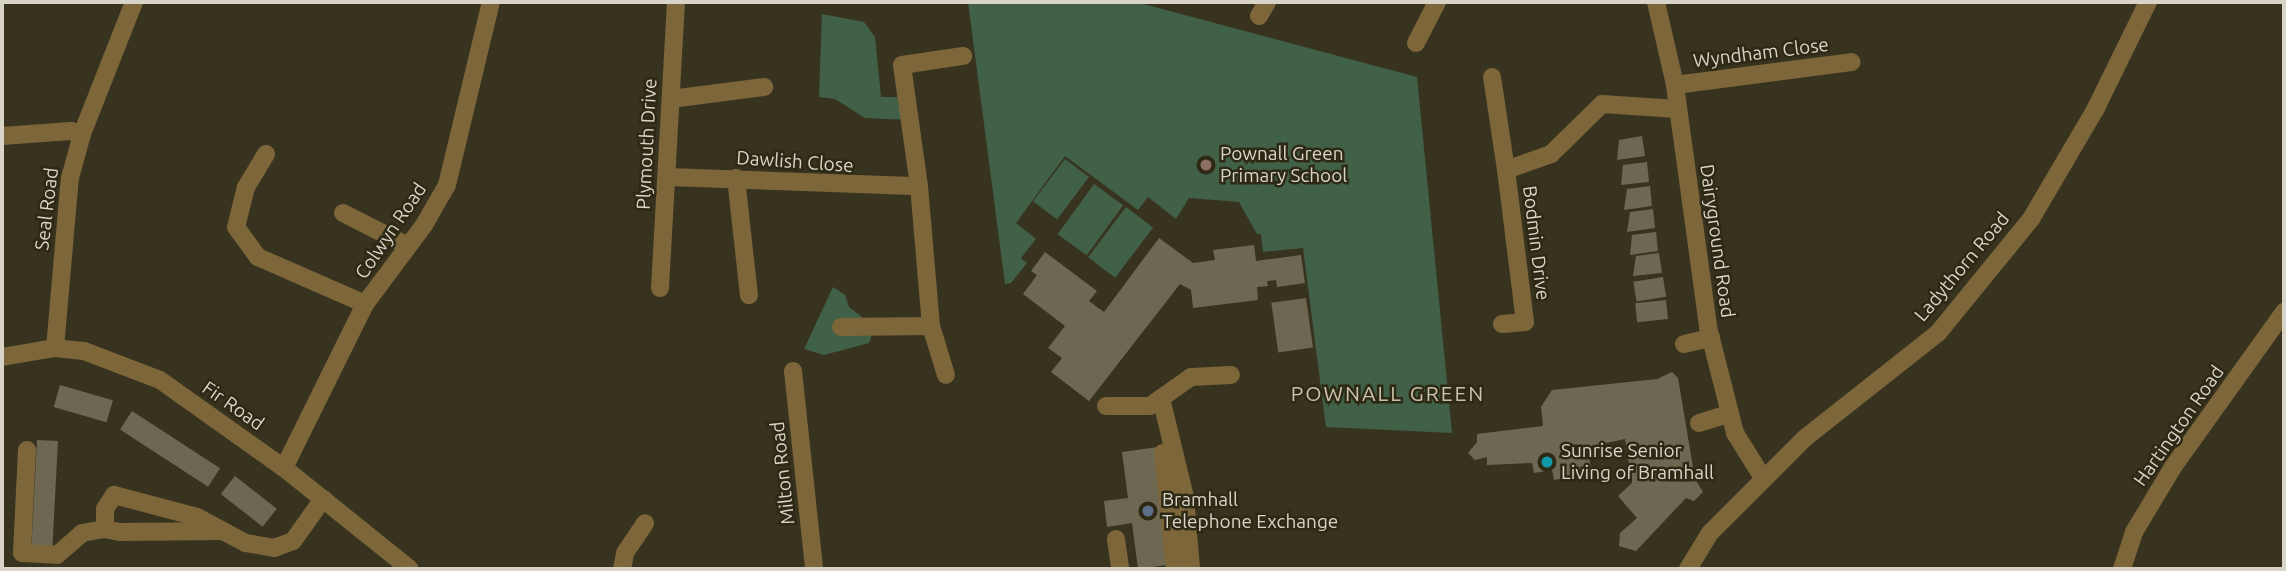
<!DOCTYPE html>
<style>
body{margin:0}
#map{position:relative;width:2286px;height:571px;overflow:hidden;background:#38331f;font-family:Ubuntu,sans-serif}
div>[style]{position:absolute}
.green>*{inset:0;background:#406047;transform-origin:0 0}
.building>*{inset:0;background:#6e6852;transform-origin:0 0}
.minor>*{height:18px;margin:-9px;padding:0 9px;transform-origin:9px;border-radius:9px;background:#7c663a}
.dots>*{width:19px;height:19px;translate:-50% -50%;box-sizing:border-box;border:4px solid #2e2915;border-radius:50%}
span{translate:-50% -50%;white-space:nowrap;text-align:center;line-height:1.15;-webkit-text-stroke:5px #2e2915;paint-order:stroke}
.street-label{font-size:19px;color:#d8d5c8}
.poi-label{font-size:19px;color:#d8d5c8}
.left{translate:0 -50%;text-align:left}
.neighbourhood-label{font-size:21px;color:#c9c3aa;letter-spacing:2px}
.frame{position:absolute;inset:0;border:4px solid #d8d5c8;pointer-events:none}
</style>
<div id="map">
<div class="green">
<i style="clip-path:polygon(968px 2px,1136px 2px,1417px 77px,1452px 433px,1326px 427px,1303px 248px,1263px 252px,1261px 234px,1257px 234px,1239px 202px,1189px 198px,1176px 219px,1148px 197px,1138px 210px,1065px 156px,1016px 223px,1036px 239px,1021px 258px,1027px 263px,1011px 283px,1005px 284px)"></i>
<i style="clip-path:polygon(822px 14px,864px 22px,875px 37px,881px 97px,906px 97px,909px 120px,865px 118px,835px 99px,819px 97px)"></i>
<i style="left:1065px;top:159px;width:30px;height:53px;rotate:37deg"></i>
<i style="left:1094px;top:184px;width:36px;height:62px;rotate:36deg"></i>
<i style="left:1126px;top:207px;width:34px;height:63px;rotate:37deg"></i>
<i style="clip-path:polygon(833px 287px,845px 295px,849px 307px,875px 327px,869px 343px,824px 355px,804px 349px)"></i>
</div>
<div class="building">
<i style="clip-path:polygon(1642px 136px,1645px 156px,1617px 160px,1619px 140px)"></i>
<i style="clip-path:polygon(1647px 162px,1649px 182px,1621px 185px,1623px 165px)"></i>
<i style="clip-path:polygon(1650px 186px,1652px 206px,1624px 210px,1627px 189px)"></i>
<i style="clip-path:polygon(1653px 209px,1655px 228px,1627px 232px,1630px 212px)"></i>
<i style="clip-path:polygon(1656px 232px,1658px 251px,1630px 255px,1632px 235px)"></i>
<i style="clip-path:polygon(1159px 238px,1193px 263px,1215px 260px,1213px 250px,1254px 245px,1256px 261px,1301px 255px,1305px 283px,1277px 287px,1276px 280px,1267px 281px,1268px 286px,1257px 287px,1258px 300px,1193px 308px,1191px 290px,1180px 284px,1089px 401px,1051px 372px,1062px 358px,1048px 348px,1065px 326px,1023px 294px,1037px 275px,1031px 271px,1045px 252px,1097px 291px,1089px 301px,1104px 312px)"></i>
<i style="clip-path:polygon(1659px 253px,1662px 273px,1633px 276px,1636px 256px)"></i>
<i style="left:1663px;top:277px;width:20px;height:30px;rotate:81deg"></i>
<i style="left:1306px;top:298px;width:50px;height:35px;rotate:82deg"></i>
<i style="left:1666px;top:300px;width:19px;height:31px;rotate:84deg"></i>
<i style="clip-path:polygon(1672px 372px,1678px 378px,1695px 479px,1703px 492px,1694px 501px,1686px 498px,1636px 551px,1619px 546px,1620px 533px,1637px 518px,1618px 496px,1632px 483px,1625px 439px,1587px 447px,1592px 473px,1554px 480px,1552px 470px,1534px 473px,1532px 463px,1487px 465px,1487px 457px,1475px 460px,1468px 453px,1477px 442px,1477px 434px,1543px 426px,1541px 407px,1552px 390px,1657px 379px)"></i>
<i style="left:60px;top:385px;width:55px;height:23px;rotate:16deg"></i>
<i style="left:132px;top:411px;width:105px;height:22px;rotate:33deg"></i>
<i style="left:37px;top:440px;width:21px;height:108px;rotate:3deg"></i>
<i style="clip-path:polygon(1158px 447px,1174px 564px,1138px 569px,1132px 523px,1107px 527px,1104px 501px,1128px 498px,1122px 452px)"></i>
<i style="left:235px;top:476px;width:53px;height:23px;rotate:38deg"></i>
</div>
<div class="minor">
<i style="left:1656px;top:2px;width:85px;rotate:77.1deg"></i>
<i style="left:1675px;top:85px;width:244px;rotate:82.2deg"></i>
<i style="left:1708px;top:327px;width:109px;rotate:75.7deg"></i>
<i style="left:1735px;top:433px;width:53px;rotate:58.1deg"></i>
<i style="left:1259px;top:16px;width:16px;rotate:-60deg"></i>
<i style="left:1416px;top:43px;width:46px;rotate:-62.9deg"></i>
<i style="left:1492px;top:77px;width:94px;rotate:81.4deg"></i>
<i style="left:1506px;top:170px;width:48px;rotate:-19.6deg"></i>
<i style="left:1551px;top:154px;width:71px;rotate:-44.4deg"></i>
<i style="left:1602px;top:104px;width:75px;rotate:3.8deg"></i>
<i style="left:1675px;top:85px;width:178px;rotate:-7.4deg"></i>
<i style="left:671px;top:99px;width:94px;rotate:-7.4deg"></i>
<i style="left:2px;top:136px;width:69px;rotate:-4.1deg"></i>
<i style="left:71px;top:131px;width:11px;rotate:15deg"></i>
<i style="left:266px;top:154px;width:39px;rotate:121deg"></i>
<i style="left:246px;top:187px;width:41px;rotate:104deg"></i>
<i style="left:236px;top:227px;width:37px;rotate:54deg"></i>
<i style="left:258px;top:257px;width:117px;rotate:23.7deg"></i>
<i style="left:668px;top:177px;width:251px;rotate:2.1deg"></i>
<i style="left:919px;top:186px;width:122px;rotate:-98deg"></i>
<i style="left:902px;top:65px;width:62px;rotate:-8.4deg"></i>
<i style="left:736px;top:178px;width:118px;rotate:83.7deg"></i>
<i style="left:919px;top:186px;width:141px;rotate:85.1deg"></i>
<i style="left:931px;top:326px;width:51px;rotate:73deg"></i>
<i style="left:343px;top:213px;width:73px;rotate:26.9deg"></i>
<i style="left:660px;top:288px;width:286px;rotate:-86.8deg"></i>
<i style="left:1502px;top:324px;width:23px;rotate:-5deg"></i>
<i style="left:1525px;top:322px;width:153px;rotate:-97.1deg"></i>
<i style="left:841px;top:327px;width:90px;rotate:-0.6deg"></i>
<i style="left:1684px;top:344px;width:28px;rotate:-13deg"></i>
<i style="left:55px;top:348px;width:171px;rotate:-85deg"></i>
<i style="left:70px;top:178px;width:46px;rotate:-74.7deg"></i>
<i style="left:82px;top:134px;width:142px;rotate:-68.5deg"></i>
<i style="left:2px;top:357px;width:54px;rotate:-9.6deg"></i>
<i style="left:55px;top:348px;width:29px;rotate:6deg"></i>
<i style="left:84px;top:351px;width:81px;rotate:20.9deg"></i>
<i style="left:160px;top:380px;width:152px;rotate:35.4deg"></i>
<i style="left:284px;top:468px;width:161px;rotate:38.7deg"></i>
<i style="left:793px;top:371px;width:199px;rotate:83.9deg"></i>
<i style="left:1161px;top:398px;width:102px;rotate:76.4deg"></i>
<i style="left:1185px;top:497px;width:72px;rotate:85.2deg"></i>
<i style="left:1106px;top:406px;width:44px"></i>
<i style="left:1150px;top:406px;width:50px;rotate:-35.3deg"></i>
<i style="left:1191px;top:377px;width:40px;rotate:-2.9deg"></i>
<i style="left:1699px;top:423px;width:31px;rotate:-17deg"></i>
<i style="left:27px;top:450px;width:103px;rotate:92.8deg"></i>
<i style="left:22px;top:553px;width:35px;rotate:3deg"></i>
<i style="left:57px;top:555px;width:33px;rotate:-41deg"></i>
<i style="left:82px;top:533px;width:23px;rotate:-10deg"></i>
<i style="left:1163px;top:453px;width:117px;rotate:84.1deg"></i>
<i style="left:284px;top:468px;width:183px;rotate:-63.7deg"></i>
<i style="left:365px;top:304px;width:99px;rotate:-53.2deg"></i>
<i style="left:424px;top:225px;width:46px;rotate:-60.1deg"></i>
<i style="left:447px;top:185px;width:188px;rotate:-76.5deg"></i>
<i style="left:223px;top:531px;width:103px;rotate:179.4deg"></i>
<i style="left:120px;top:532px;width:15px;rotate:-169deg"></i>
<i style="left:105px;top:529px;width:20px;rotate:-90deg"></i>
<i style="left:105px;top:509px;width:17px;rotate:-57deg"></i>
<i style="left:114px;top:495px;width:86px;rotate:14.8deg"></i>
<i style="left:197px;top:517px;width:30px;rotate:28deg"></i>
<i style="left:223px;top:531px;width:26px;rotate:28deg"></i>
<i style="left:246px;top:543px;width:28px;rotate:10deg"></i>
<i style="left:274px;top:548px;width:20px;rotate:-20deg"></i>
<i style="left:293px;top:541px;width:52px;rotate:-54.5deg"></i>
<i style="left:1116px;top:539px;width:30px;rotate:82deg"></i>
<i style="left:622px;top:569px;width:16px;rotate:-79deg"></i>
<i style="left:625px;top:553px;width:36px;rotate:-56deg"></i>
<i style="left:1688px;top:569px;width:42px;rotate:-58.6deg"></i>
<i style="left:1710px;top:533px;width:134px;rotate:-45deg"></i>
<i style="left:1805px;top:438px;width:169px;rotate:-38.3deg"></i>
<i style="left:1938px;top:333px;width:147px;rotate:-50.8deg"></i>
<i style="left:2031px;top:219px;width:129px;rotate:-59.6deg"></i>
<i style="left:2096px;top:108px;width:118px;rotate:-63.9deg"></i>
<i style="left:2122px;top:569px;width:39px;rotate:-72deg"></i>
<i style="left:2134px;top:532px;width:76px;rotate:-59deg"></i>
<i style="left:2173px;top:467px;width:191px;rotate:-54.4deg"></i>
</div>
<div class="dots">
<i style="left:1206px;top:165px;background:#8d6e63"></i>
<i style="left:1547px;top:462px;background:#0f9aa8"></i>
<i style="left:1148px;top:511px;background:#5c6f8a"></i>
</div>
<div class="street-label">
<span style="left:1761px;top:53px;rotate:-7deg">Wyndham Close</span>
<span style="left:647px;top:144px;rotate:-87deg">Plymouth Drive</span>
<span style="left:795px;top:162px;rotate:4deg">Dawlish Close</span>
<span style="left:47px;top:209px;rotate:-83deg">Seal Road</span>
<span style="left:391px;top:231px;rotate:-56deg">Colwyn Road</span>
<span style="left:1717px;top:241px;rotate:82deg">Dairyground Road</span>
<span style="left:1536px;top:243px;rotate:83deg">Bodmin Drive</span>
<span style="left:1962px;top:267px;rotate:-50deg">Ladythorn Road</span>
<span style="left:233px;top:406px;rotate:35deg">Fir Road</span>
<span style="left:2179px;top:426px;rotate:-55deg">Hartington Road</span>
<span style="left:783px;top:473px;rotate:-96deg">Milton Road</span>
</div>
<div class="poi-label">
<span class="left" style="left:1220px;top:165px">Pownall Green<br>Primary School</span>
<span class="left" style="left:1561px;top:462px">Sunrise Senior<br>Living of Bramhall</span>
<span class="left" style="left:1162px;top:511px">Bramhall<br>Telephone Exchange</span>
</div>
<div class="neighbourhood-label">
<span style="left:1388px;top:393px">POWNALL GREEN</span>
</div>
<div class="frame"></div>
</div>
